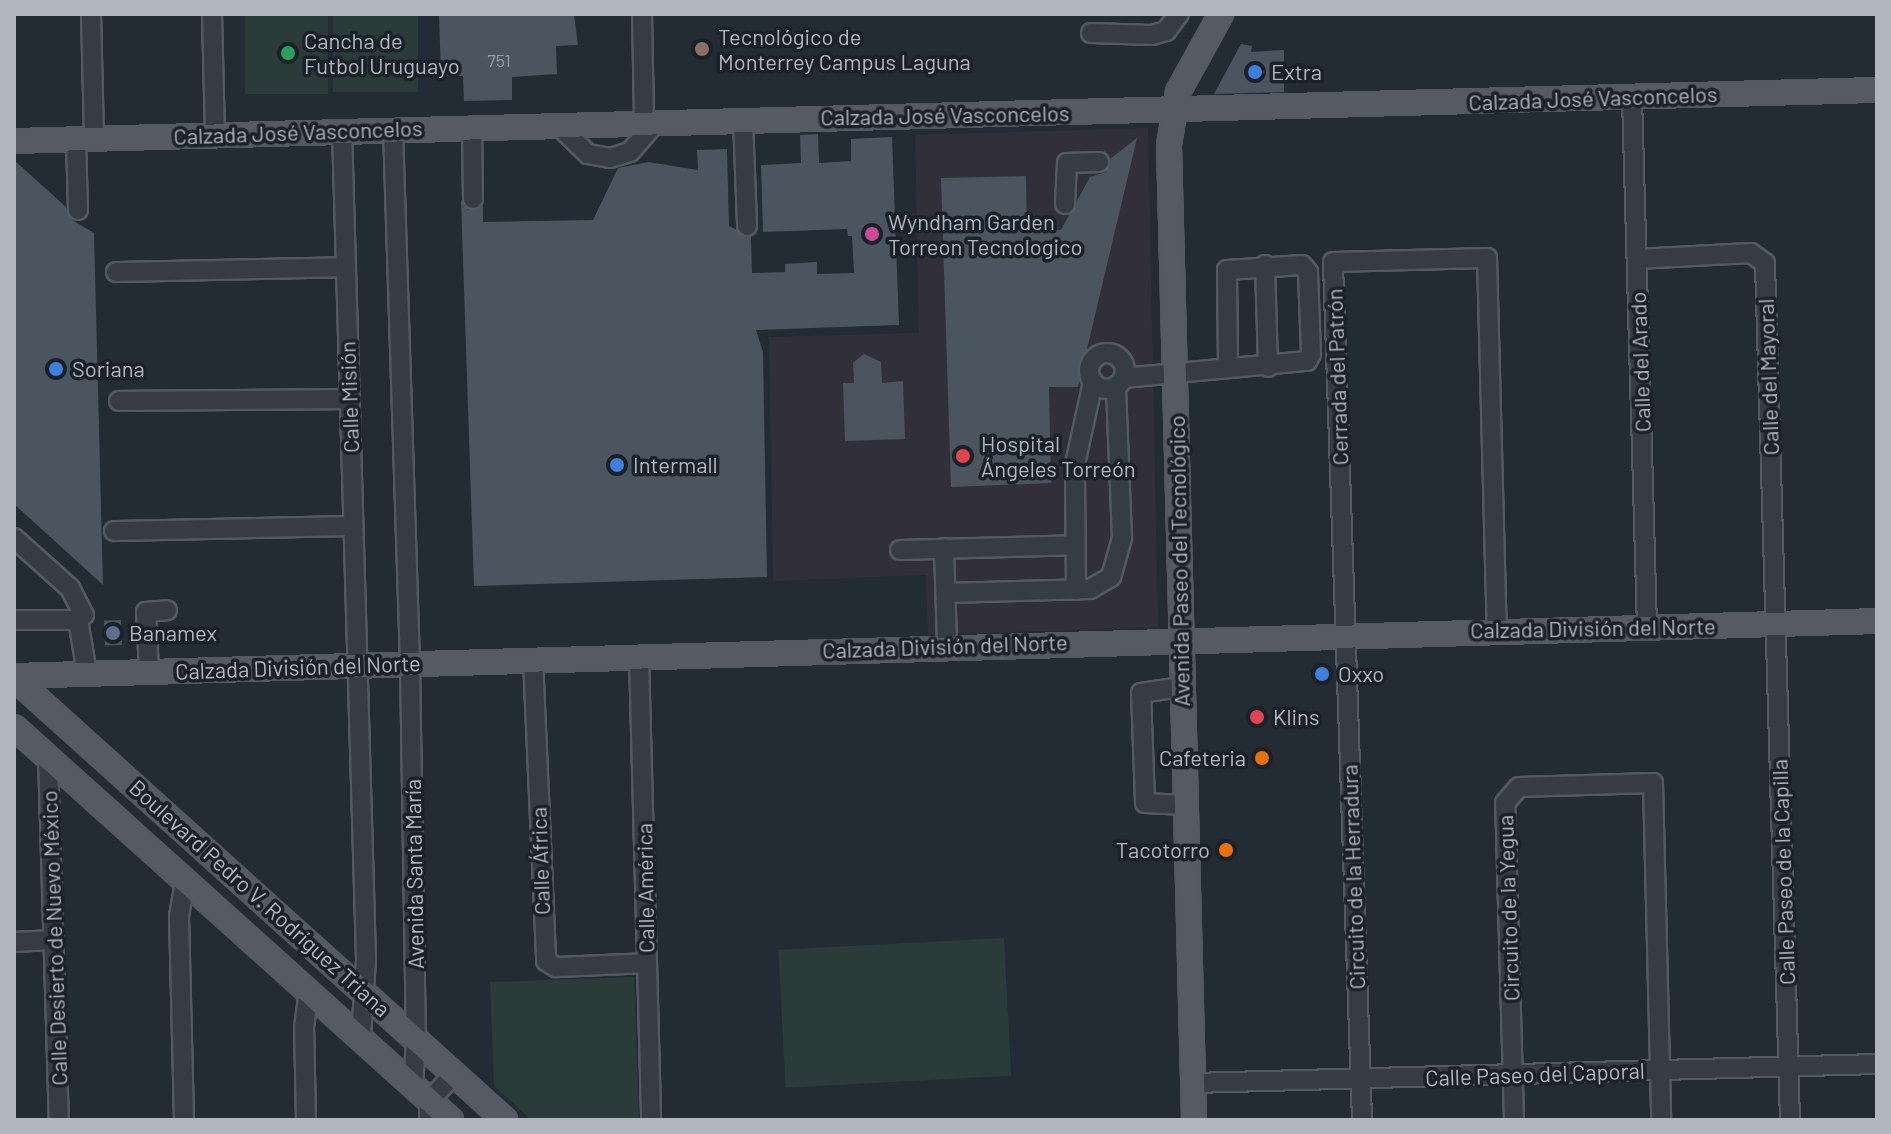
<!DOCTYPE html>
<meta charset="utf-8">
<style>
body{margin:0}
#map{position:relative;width:1891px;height:1134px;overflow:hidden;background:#232b34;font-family:Barlow,sans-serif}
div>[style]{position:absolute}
.medical>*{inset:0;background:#31303a}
.green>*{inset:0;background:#2a3b3a;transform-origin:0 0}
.building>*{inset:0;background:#4b555f;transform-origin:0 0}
.roads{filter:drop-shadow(2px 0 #535a63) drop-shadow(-2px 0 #535a63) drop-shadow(0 2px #535a63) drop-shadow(0 -2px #535a63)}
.minor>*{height:18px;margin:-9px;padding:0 9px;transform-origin:9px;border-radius:9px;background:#363c45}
.minor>.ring{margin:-9px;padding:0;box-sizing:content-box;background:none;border:18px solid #363c45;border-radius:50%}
.major>*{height:22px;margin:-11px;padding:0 11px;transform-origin:11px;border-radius:11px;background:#545b65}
.dots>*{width:22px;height:22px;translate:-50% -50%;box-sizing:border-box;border:4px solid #1b2129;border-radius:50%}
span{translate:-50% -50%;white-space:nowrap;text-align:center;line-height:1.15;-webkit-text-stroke:7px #1b2129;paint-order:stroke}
.number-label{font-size:18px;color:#979ea8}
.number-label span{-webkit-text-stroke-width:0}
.poi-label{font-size:22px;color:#b0b7c1}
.left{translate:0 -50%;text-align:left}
.right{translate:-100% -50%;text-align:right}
.street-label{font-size:22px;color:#b0b7c1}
.frame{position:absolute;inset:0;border:16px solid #b0b7c1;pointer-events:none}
</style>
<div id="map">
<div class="medical">
<i style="clip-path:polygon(1148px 128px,1158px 627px,928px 635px,926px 575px,773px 581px,769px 337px,919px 333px,915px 135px)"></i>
</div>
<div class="green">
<i style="left:245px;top:14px;width:83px;height:80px"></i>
<i style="left:333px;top:14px;width:85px;height:78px"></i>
<i style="left:1004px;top:938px;width:138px;height:226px;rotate:87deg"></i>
<i style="clip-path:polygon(634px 977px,639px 1120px,531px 1120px,494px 1086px,490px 982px)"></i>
</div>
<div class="building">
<i style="clip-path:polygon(439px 14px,574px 14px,578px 45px,556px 46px,557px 74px,512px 77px,512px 100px,464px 101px,463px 76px,441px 76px)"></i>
<i style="clip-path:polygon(1241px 44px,1252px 46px,1251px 52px,1284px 50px,1284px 92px,1214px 94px)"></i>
<i style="clip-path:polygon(818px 134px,819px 163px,851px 161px,851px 139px,892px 137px,899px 325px,756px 330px,763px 352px,767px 577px,474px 586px,461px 200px,468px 210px,483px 206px,483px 222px,593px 220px,618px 168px,648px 162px,698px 170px,697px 150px,727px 149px,729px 226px,751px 237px,752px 273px,785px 272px,785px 264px,817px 262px,817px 274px,854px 273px,852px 236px,848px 236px,847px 229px,763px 232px,761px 165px,801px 163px,800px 135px)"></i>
<i style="clip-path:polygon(1137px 138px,1078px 387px,1049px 387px,1051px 483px,951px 487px,941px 178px,1026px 176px,1027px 230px,1061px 230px,1090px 177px,1106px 172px,1110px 159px)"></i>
<i style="clip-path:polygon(14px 160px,66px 207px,72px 220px,94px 233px,103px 585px,14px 504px)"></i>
<i style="clip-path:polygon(864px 354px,881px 362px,882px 383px,903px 381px,905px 439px,845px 441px,843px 383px,854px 383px,853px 363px)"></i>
<i style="left:121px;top:620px;width:25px;height:17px;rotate:88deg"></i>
</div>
<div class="roads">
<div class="minor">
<i style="left:91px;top:14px;width:124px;rotate:88.6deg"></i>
<i style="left:212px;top:14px;width:120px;rotate:88.6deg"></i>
<i style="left:642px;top:14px;width:108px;rotate:88.9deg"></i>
<i style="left:1091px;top:33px;width:61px;rotate:1.9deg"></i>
<i style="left:1152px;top:35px;width:15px;rotate:-16deg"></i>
<i style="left:1166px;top:31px;width:21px;rotate:-53deg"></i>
<i style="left:1632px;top:97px;width:529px;rotate:88.38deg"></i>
<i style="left:743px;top:120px;width:106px;rotate:87.8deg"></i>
<i style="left:558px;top:125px;width:42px;rotate:44deg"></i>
<i style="left:588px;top:154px;width:22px;rotate:10deg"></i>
<i style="left:610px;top:158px;width:21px;rotate:-17deg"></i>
<i style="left:630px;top:152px;width:40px;rotate:-49deg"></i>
<i style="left:472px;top:127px;width:72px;rotate:89.2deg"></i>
<i style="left:393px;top:129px;width:534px;rotate:88.18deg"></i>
<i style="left:410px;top:663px;width:377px;rotate:89.1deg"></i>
<i style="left:416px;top:1040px;width:46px;rotate:93.7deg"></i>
<i style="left:342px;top:130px;width:830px;rotate:88.34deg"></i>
<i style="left:366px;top:960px;width:78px;rotate:93.7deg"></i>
<i style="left:76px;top:139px;width:71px;rotate:88.4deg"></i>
<i style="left:1065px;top:204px;width:41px;rotate:-87.2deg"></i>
<i style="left:1067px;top:163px;width:32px;rotate:-2deg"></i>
<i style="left:1637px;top:259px;width:114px;rotate:-3deg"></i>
<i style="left:1751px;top:253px;width:17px;rotate:36deg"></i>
<i style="left:1765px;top:263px;width:857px;rotate:88.33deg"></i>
<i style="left:1265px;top:265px;width:102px;rotate:88.3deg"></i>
<i style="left:116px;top:272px;width:230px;rotate:-1.2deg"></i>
<i class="ring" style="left:1089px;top:353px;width:18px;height:18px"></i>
<i style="left:1123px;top:378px;width:185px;rotate:-5.3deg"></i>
<i style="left:1307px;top:361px;width:8px;rotate:-60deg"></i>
<i style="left:1311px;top:354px;width:82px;rotate:-92.1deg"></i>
<i style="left:1308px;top:272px;width:9px;rotate:-131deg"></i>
<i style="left:1302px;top:265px;width:75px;rotate:176.2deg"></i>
<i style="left:1227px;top:270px;width:98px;rotate:89.4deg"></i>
<i style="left:119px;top:401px;width:230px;rotate:-0.5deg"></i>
<i style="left:114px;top:531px;width:239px;rotate:-1.2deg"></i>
<i style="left:14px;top:538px;width:75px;rotate:41.8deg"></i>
<i style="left:70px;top:588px;width:30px;rotate:63deg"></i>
<i style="left:84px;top:615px;width:13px;rotate:157deg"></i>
<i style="left:72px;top:620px;width:58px;rotate:180deg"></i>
<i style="left:944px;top:548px;width:98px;rotate:88.2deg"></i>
<i style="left:900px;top:550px;width:174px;rotate:-1.6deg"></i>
<i style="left:1076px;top:590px;width:126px;rotate:-90.5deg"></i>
<i style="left:1075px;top:464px;width:84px;rotate:-77.6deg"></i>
<i style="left:946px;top:593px;width:144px;rotate:-1.6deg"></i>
<i style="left:1090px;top:589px;width:24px;rotate:-30deg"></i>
<i style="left:1111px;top:577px;width:41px;rotate:-74.2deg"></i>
<i style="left:1122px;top:538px;width:152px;rotate:-92.3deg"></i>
<i style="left:78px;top:620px;width:54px;rotate:80.4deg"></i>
<i style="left:639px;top:656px;width:464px;rotate:88.5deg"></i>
<i style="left:533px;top:659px;width:302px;rotate:87.5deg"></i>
<i style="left:546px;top:961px;width:12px;rotate:31deg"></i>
<i style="left:556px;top:967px;width:90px;rotate:-2.5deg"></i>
<i style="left:149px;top:671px;width:59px;rotate:-92.9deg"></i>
<i style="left:146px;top:612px;width:21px;rotate:-5deg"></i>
<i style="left:1181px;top:687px;width:40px;rotate:171.5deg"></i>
<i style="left:1141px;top:693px;width:110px;rotate:87.9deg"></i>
<i style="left:1145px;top:803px;width:40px;rotate:2.9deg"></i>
<i style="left:48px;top:756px;width:364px;rotate:88.3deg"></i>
<i style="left:14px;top:942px;width:40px;rotate:-2.9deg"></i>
<i style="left:1193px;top:1083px;width:684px;rotate:-1.59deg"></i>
<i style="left:184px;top:1120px;width:204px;rotate:-91.4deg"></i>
<i style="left:179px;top:916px;width:34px;rotate:-80deg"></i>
<i style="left:306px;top:1120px;width:93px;rotate:-91.2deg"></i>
<i style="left:304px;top:1027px;width:36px;rotate:-82deg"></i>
<i style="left:429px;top:1120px;width:19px;rotate:-90deg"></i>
<i style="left:429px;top:1101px;width:37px;rotate:-47deg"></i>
<i style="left:1362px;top:1120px;width:858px;rotate:-91.94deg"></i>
<i style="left:1333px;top:262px;width:154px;rotate:-1.5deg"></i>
<i style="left:1487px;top:258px;width:372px;rotate:88.5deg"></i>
<i style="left:1514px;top:1120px;width:317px;rotate:-91.6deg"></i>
<i style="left:1505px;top:803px;width:21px;rotate:-49deg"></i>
<i style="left:1519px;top:787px;width:134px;rotate:-1.7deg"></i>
<i style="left:1653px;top:783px;width:337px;rotate:88.6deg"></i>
</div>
<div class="major">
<i style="left:14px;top:141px;width:1864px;rotate:-1.57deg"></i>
<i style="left:14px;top:676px;width:1864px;rotate:-1.69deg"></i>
<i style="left:14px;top:678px;width:661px;rotate:41.99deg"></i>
<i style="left:14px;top:727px;width:588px;rotate:41.97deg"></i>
<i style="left:1194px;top:1120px;width:975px;rotate:-91.47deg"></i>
<i style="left:1169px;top:145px;width:54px;rotate:-80.4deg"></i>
<i style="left:1178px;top:92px;width:89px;rotate:-61.1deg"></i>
</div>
</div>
<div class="dots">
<i style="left:702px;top:49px;background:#8d6e63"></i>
<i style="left:288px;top:53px;background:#2e9e5b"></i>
<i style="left:1255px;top:72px;background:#3f7fe0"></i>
<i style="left:872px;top:234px;background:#d1479c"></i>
<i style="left:56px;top:369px;background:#3f7fe0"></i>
<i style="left:963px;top:456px;background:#e0444e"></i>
<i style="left:617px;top:465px;background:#3f7fe0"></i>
<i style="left:113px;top:633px;background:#5c6f8a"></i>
<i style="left:1322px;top:674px;background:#3f7fe0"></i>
<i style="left:1257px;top:717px;background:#e0444e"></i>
<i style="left:1262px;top:758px;background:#e8710a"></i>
<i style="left:1226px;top:850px;background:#e8710a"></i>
</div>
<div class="number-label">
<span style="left:499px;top:60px">751</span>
</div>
<div class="poi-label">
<span class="left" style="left:718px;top:49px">Tecnológico de<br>Monterrey Campus Laguna</span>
<span class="left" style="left:304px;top:53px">Cancha de<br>Futbol Uruguayo</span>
<span class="left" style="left:1271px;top:72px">Extra</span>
<span class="left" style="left:888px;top:234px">Wyndham Garden<br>Torreon Tecnologico</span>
<span class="left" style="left:72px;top:369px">Soriana</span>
<span class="left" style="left:981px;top:456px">Hospital<br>Ángeles Torreón</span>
<span class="left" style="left:633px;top:465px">Intermall</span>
<span class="left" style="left:129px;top:633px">Banamex</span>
<span class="left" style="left:1338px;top:674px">Oxxo</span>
<span class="left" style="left:1273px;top:717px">Klins</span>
<span class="right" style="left:1246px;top:758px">Cafeteria</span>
<span class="right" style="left:1210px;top:850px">Tacotorro</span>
</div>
<div class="street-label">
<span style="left:1593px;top:98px;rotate:-2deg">Calzada José Vasconcelos</span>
<span style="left:945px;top:115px;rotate:-1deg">Calzada José Vasconcelos</span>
<span style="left:298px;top:132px;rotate:-2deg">Calzada José Vasconcelos</span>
<span style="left:1640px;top:362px;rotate:-92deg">Calle del Arado</span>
<span style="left:1337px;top:377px;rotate:-92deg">Cerrada del Patrón</span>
<span style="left:1768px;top:377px;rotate:-92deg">Calle del Mayoral</span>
<span style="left:349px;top:397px;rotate:-92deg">Calle Misión</span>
<span style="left:1179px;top:561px;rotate:-91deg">Avenida Paseo del Tecnológico</span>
<span style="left:1593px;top:628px;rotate:-1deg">Calzada División del Norte</span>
<span style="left:945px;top:646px;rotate:-2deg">Calzada División del Norte</span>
<span style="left:298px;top:667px;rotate:-2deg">Calzada División del Norte</span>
<span style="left:540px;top:861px;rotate:-92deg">Calle África</span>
<span style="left:1783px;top:872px;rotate:-92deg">Calle Paseo de la Capilla</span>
<span style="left:414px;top:874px;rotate:-91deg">Avenida Santa María</span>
<span style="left:1353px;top:877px;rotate:-92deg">Circuito de la Herradura</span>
<span style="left:645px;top:888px;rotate:-91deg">Calle América</span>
<span style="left:260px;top:898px;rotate:42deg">Boulevard Pedro V. Rodríguez Triana</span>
<span style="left:1508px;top:908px;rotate:-92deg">Circuito de la Yegua</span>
<span style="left:54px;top:938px;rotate:-92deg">Calle Desierto de Nuevo México</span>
<span style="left:1535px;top:1074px;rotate:-2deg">Calle Paseo del Caporal</span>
</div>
<div class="frame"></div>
</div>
